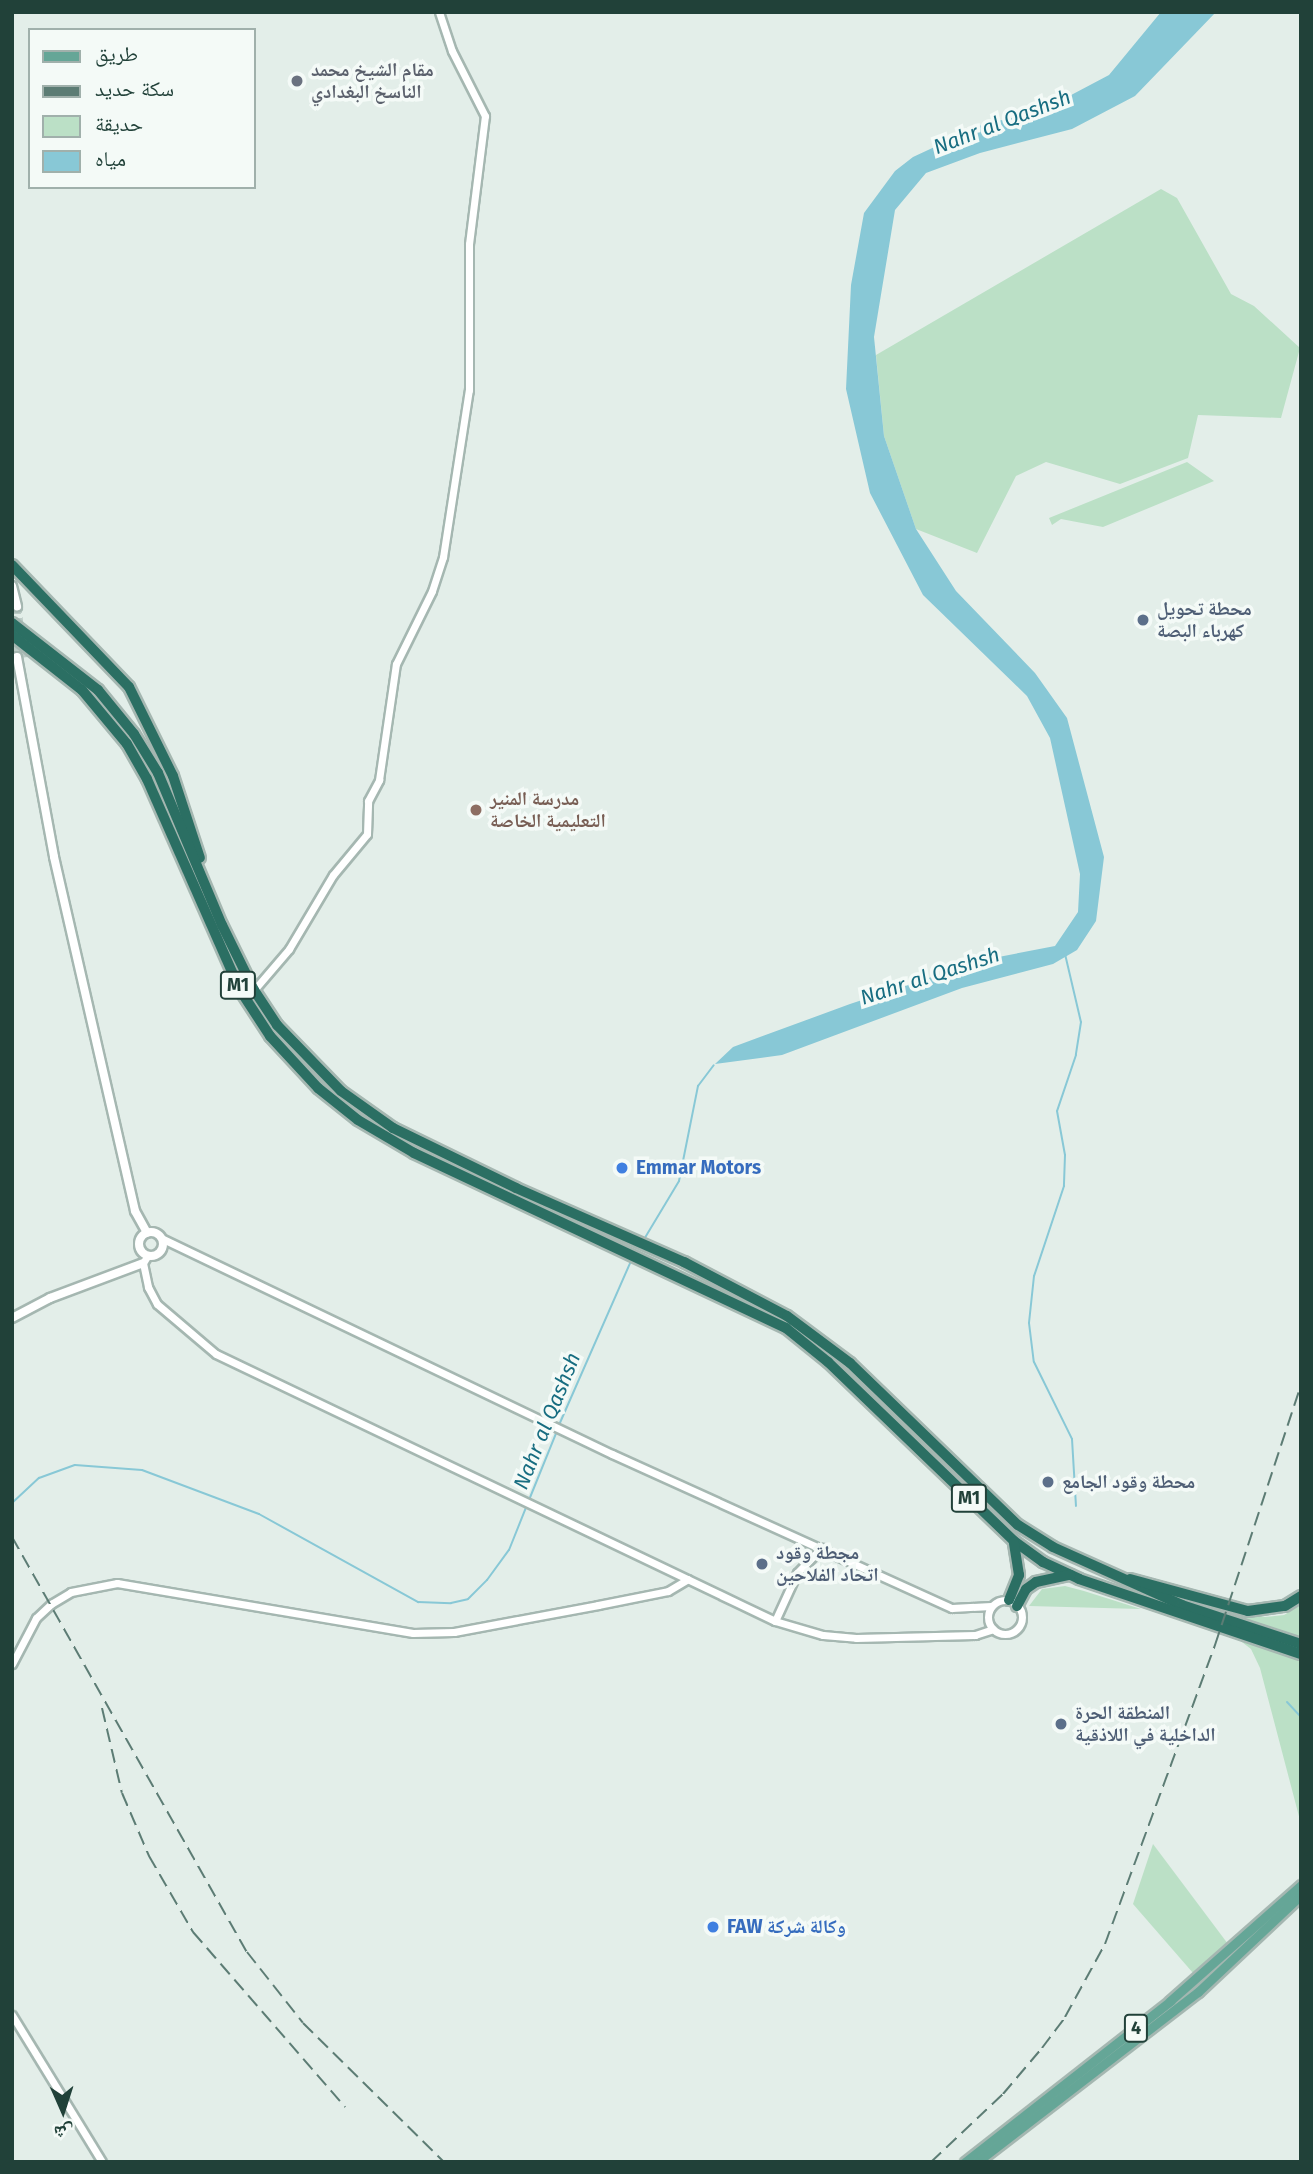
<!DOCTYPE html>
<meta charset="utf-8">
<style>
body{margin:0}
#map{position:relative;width:1313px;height:2174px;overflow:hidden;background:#e3eee9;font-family:"Fira Sans","Noto Naskh Arabic",sans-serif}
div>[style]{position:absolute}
.green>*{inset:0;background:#bbe0c6}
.water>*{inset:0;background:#88c8d6}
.stream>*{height:2px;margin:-1px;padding:0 1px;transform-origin:1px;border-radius:1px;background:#88c8d6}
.secondary-tunnel>*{height:8px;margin-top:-4px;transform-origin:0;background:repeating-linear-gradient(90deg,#bccbc6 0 8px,transparent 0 12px)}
.roads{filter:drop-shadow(2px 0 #a5b7b1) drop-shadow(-2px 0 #a5b7b1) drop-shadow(0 2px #a5b7b1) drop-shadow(0 -2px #a5b7b1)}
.tertiary>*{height:7px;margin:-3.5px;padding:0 3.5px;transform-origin:3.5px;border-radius:3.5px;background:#fff}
.tertiary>.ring{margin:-3.5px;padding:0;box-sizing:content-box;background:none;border:7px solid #fff;border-radius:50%}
.secondary>*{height:8px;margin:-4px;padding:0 4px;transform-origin:4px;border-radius:4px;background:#fff}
.secondary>.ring{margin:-4px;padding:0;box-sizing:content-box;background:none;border:8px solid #fff;border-radius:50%}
.primary>*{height:9px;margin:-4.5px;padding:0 4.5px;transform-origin:4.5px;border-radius:4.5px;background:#65a697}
.motorway>*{height:10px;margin:-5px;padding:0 5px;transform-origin:5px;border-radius:5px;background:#2b6f63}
.rail>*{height:2px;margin-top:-1px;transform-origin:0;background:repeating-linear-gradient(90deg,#5c7c74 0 14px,transparent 0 21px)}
.dots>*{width:19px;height:19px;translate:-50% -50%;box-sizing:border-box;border:4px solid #f4faf7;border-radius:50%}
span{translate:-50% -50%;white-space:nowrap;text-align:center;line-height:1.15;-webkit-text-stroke:7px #f4faf7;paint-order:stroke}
.shield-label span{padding:2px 5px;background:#f4faf7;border:2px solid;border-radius:5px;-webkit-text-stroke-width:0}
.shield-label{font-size:18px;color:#214139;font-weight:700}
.worship-label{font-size:19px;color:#5b616d;font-weight:700}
.left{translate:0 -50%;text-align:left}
.service-label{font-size:19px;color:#4e5e75;font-weight:700}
.education-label{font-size:19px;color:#785e54;font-weight:700}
.shop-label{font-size:19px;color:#366cbe;font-weight:700}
.water-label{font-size:21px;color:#176d81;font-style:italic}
.frame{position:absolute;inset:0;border:14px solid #214139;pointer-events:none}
.legend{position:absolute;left:28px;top:28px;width:228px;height:161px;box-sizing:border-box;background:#f4faf7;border:2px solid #a0b0ab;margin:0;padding:9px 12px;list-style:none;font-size:21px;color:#214139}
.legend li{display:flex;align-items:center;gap:14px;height:35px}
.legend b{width:35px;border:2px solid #a0b0ab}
.north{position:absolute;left:28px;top:2076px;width:70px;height:70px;-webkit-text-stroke:5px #f4faf7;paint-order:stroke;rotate:177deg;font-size:19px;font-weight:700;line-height:28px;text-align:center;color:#214139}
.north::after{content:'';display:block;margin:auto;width:24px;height:32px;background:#214139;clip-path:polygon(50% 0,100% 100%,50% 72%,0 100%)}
</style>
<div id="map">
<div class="green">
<i style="clip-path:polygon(1161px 189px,1177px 198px,1231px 294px,1254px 306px,1300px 348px,1281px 418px,1198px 415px,1188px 458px,1120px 484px,1046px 462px,1016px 476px,977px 553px,916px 529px,884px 436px,876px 355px)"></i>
<i style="clip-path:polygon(1187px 462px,1214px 481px,1103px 527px,1061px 519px,1052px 525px,1049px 518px)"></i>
<i style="clip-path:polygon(1065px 1586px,1084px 1591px,1141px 1609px,1029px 1606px,1042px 1589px)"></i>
<i style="clip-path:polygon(1181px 1598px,1265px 1617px,1284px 1615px,1301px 1605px,1301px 1638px)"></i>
<i style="clip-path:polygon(1238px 1639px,1301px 1661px,1301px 1824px,1260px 1668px,1251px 1649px)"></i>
<i style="clip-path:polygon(1153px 1844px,1228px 1944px,1193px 1973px,1133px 1904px)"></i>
</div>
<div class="water">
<i style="clip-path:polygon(1161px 12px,1216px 12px,1135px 96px,1072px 129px,980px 153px,926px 173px,895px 210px,874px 337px,884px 436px,916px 529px,956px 591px,1035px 673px,1067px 718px,1104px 857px,1096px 921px,1077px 950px,1053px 964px,962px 988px,782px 1055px,715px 1064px,733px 1047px,850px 1004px,983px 960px,1055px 946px,1078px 912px,1080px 874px,1050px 738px,1027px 696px,923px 595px,870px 493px,846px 389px,851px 285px,864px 213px,895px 171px,913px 157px,984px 124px,1039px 112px,1109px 75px)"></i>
</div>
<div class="stream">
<i style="left:1065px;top:954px;width:70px;rotate:76.8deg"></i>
<i style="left:1081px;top:1022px;width:33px;rotate:99deg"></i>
<i style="left:1076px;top:1055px;width:59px;rotate:108.7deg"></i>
<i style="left:1057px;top:1111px;width:45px;rotate:79.7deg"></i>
<i style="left:1065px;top:1155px;width:31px;rotate:92deg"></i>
<i style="left:1064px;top:1186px;width:95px;rotate:108.4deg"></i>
<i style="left:1034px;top:1276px;width:47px;rotate:96.1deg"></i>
<i style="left:1029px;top:1323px;width:39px;rotate:83deg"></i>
<i style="left:1034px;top:1362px;width:86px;rotate:63.7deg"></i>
<i style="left:1072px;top:1439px;width:67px;rotate:86.6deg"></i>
<i style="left:643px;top:1241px;width:70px;rotate:-59deg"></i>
<i style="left:679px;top:1181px;width:97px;rotate:-78.7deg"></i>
<i style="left:698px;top:1086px;width:26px;rotate:-53deg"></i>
<i style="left:559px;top:1425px;width:179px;rotate:-66.3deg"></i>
<i style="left:529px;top:1500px;width:74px;rotate:-67.9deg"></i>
<i style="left:12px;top:1503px;width:37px;rotate:-43deg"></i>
<i style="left:39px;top:1478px;width:38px;rotate:-20deg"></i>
<i style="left:75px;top:1465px;width:67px;rotate:4.3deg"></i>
<i style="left:142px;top:1470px;width:125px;rotate:20.6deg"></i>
<i style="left:259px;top:1514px;width:182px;rotate:29deg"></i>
<i style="left:418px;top:1602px;width:33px;rotate:2deg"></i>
<i style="left:451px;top:1603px;width:17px;rotate:-13deg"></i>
<i style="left:468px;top:1599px;width:27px;rotate:-45deg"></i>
<i style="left:487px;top:1580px;width:37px;rotate:-54deg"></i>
<i style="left:509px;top:1550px;width:48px;rotate:-68.2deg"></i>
<i style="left:1287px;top:1702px;width:21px;rotate:47deg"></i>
</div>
<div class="secondary-tunnel">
<i style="left:17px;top:606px;width:52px;rotate:82.3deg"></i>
<i style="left:13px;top:634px;width:23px;rotate:80deg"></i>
</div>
<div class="roads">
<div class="tertiary">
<i style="left:254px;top:990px;width:54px;rotate:-49.5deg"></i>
<i style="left:289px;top:949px;width:86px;rotate:-59.3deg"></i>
<i style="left:333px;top:875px;width:53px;rotate:-50.3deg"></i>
<i style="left:367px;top:834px;width:33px;rotate:-88deg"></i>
<i style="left:368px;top:801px;width:24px;rotate:-62deg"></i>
<i style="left:379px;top:780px;width:117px;rotate:-81.7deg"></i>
<i style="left:396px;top:664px;width:81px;rotate:-63.7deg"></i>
<i style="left:432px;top:591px;width:36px;rotate:-72deg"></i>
<i style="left:443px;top:557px;width:169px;rotate:-81.2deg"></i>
<i style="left:469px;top:390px;width:146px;rotate:-90deg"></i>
<i style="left:469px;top:244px;width:129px;rotate:-82.9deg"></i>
<i style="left:485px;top:116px;width:73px;rotate:-116.9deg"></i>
<i style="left:452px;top:51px;width:41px;rotate:-108.4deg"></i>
<i style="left:163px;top:1239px;width:498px;rotate:25.6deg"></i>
<i style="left:612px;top:1454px;width:373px;rotate:24.4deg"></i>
<i style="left:952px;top:1608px;width:39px;rotate:-3deg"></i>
<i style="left:148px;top:1255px;width:9px;rotate:122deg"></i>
<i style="left:143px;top:1263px;width:25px;rotate:78deg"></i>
<i style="left:148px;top:1287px;width:19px;rotate:62deg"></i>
<i style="left:157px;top:1304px;width:77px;rotate:40.3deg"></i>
<i style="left:216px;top:1354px;width:619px;rotate:25.53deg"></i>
<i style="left:775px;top:1621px;width:50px;rotate:16.3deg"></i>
<i style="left:823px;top:1635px;width:33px;rotate:5deg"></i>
<i style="left:856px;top:1638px;width:119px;rotate:-1.4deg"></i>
<i style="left:975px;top:1635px;width:19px;rotate:-18deg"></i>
<i class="ring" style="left:988px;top:1600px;width:27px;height:27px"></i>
<i style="left:775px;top:1621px;width:53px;rotate:-65.4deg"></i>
<i style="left:797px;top:1573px;width:35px;rotate:-46deg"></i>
<i style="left:12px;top:1664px;width:52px;rotate:-62.4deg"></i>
<i style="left:36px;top:1618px;width:21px;rotate:-43deg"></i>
<i style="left:51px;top:1604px;width:23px;rotate:-31deg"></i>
<i style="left:71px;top:1592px;width:47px;rotate:-11.1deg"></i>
<i style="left:117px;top:1583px;width:300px;rotate:9.6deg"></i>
<i style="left:413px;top:1633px;width:41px;rotate:-1.4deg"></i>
<i style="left:454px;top:1632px;width:147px;rotate:-10.6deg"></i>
<i style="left:598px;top:1605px;width:71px;rotate:-11.3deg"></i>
<i style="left:668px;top:1591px;width:23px;rotate:-31deg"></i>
<i style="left:12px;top:2015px;width:172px;rotate:58.5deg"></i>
</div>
<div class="secondary">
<i style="left:12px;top:586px;width:21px;rotate:76deg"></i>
<i style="left:17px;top:657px;width:203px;rotate:79.5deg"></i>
<i style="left:54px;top:857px;width:363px;rotate:77.1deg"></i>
<i style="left:135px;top:1211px;width:25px;rotate:61deg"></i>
<i class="ring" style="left:139px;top:1232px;width:16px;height:16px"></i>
<i style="left:12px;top:1318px;width:43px;rotate:-27.8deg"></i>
<i style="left:50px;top:1298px;width:99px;rotate:-20.6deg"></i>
</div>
<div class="primary">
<i style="left:965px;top:2162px;width:261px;rotate:-38.1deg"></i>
<i style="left:1170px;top:2001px;width:175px;rotate:-41.5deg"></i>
<i style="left:977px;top:2162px;width:279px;rotate:-37.6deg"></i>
<i style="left:1198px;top:1992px;width:141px;rotate:-43.3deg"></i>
</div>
<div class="motorway">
<i style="left:12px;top:565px;width:169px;rotate:46.2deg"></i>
<i style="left:129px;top:687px;width:99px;rotate:63.7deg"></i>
<i style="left:173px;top:776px;width:86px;rotate:71.8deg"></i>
<i style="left:12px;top:623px;width:109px;rotate:37.9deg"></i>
<i style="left:98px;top:690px;width:57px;rotate:50.7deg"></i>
<i style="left:134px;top:734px;width:46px;rotate:58.4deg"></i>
<i style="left:158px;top:773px;width:165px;rotate:67.2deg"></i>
<i style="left:222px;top:925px;width:72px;rotate:63.8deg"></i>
<i style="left:254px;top:990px;width:42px;rotate:56.7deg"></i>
<i style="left:277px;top:1025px;width:92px;rotate:45.9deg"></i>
<i style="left:341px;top:1091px;width:64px;rotate:35.4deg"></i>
<i style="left:393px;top:1128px;width:137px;rotate:26deg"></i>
<i style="left:516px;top:1188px;width:184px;rotate:23.8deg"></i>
<i style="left:684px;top:1262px;width:116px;rotate:27.7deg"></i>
<i style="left:787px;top:1316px;width:79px;rotate:36.7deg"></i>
<i style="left:850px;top:1363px;width:233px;rotate:44deg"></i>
<i style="left:1018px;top:1525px;width:41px;rotate:32.2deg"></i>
<i style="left:1053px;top:1547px;width:141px;rotate:24.2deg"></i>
<i style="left:1182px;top:1605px;width:125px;rotate:18.1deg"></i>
<i style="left:12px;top:635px;width:89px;rotate:38.2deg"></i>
<i style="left:82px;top:690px;width:70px;rotate:50.2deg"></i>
<i style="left:127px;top:744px;width:40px;rotate:60.3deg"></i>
<i style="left:147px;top:779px;width:231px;rotate:66.2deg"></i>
<i style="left:240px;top:990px;width:55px;rotate:56.9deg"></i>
<i style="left:270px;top:1036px;width:71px;rotate:47.3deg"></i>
<i style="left:318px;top:1088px;width:51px;rotate:38.7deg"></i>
<i style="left:358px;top:1120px;width:65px;rotate:30.5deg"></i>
<i style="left:414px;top:1153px;width:411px;rotate:25.2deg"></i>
<i style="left:786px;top:1328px;width:54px;rotate:39deg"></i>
<i style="left:828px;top:1362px;width:258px;rotate:43.9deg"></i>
<i style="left:1014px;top:1541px;width:36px;rotate:36deg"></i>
<i style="left:1043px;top:1562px;width:40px;rotate:25deg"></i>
<i style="left:1079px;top:1579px;width:234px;rotate:18.7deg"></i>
<i style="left:1130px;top:1579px;width:122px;rotate:15.2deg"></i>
<i style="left:1248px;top:1611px;width:37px;rotate:-8deg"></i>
<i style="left:1285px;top:1606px;width:19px;rotate:-32deg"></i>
<i style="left:1009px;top:1600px;width:27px;rotate:-68deg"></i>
<i style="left:1019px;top:1575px;width:33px;rotate:-99deg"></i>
<i style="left:1017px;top:1606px;width:19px;rotate:-62deg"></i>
<i style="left:1026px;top:1589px;width:12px;rotate:-35deg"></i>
<i style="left:1036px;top:1582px;width:35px;rotate:-12deg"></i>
</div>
</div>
<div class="rail">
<i style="left:12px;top:1537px;width:477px;rotate:60.5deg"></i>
<i style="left:247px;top:1952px;width:90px;rotate:51.7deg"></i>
<i style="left:303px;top:2023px;width:198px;rotate:44.6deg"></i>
<i style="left:102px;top:1708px;width:87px;rotate:76.8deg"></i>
<i style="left:122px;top:1793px;width:69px;rotate:66.8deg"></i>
<i style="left:149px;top:1856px;width:88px;rotate:59.9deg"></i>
<i style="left:193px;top:1932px;width:232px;rotate:49deg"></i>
<i style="left:931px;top:2162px;width:99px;rotate:-43.4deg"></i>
<i style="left:1003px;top:2094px;width:60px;rotate:-49.7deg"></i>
<i style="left:1042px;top:2048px;width:39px;rotate:-53deg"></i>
<i style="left:1065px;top:2017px;width:83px;rotate:-61.3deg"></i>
<i style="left:1105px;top:1944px;width:319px;rotate:-69.8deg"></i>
<i style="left:1215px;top:1645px;width:274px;rotate:-71.7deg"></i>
</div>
<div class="dots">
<i style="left:297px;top:81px;background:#6b7280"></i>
<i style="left:1143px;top:620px;background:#5c6f8a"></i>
<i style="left:476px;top:810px;background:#8d6e63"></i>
<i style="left:622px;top:1168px;background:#3f7fe0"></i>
<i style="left:1048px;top:1482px;background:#5c6f8a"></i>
<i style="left:762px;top:1564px;background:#5c6f8a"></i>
<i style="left:1061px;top:1724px;background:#5c6f8a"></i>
<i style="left:713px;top:1927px;background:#3f7fe0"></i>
</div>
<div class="shield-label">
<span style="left:238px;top:985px">M1</span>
<span style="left:969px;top:1498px">M1</span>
<span style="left:1136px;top:2028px">4</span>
</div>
<div class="worship-label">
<span class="left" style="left:311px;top:81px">مقام الشيخ محمد<br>الناسخ البغدادي</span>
</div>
<div class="service-label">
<span class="left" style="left:1157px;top:620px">محطة تحويل<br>كهرباء البصة</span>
<span class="left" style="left:1062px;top:1482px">محطة وقود الجامع</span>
<span class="left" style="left:776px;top:1564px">مجطة وقود<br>اتحاد الفلاحين</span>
<span class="left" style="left:1075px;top:1724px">المنطقة الحرة<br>الداخلية في اللاذقية</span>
</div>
<div class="education-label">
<span class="left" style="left:490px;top:810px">مدرسة المنير<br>التعليمية الخاصة</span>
</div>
<div class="shop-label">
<span class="left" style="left:636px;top:1168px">Emmar Motors</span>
<span class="left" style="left:727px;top:1927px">FAW وكالة شركة</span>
</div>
<div class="water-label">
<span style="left:1002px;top:122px;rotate:-21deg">Nahr al Qashsh</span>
<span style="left:930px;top:976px;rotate:-18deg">Nahr al Qashsh</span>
<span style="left:547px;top:1421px;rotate:-68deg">Nahr al Qashsh</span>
</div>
<div class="frame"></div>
<ul class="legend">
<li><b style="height:9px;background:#65a697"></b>طريق</li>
<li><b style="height:9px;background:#5c7c74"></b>سكة حديد</li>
<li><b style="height:19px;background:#bbe0c6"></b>حديقة</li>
<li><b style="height:19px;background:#88c8d6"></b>مياه</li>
</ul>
<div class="north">ش</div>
</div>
